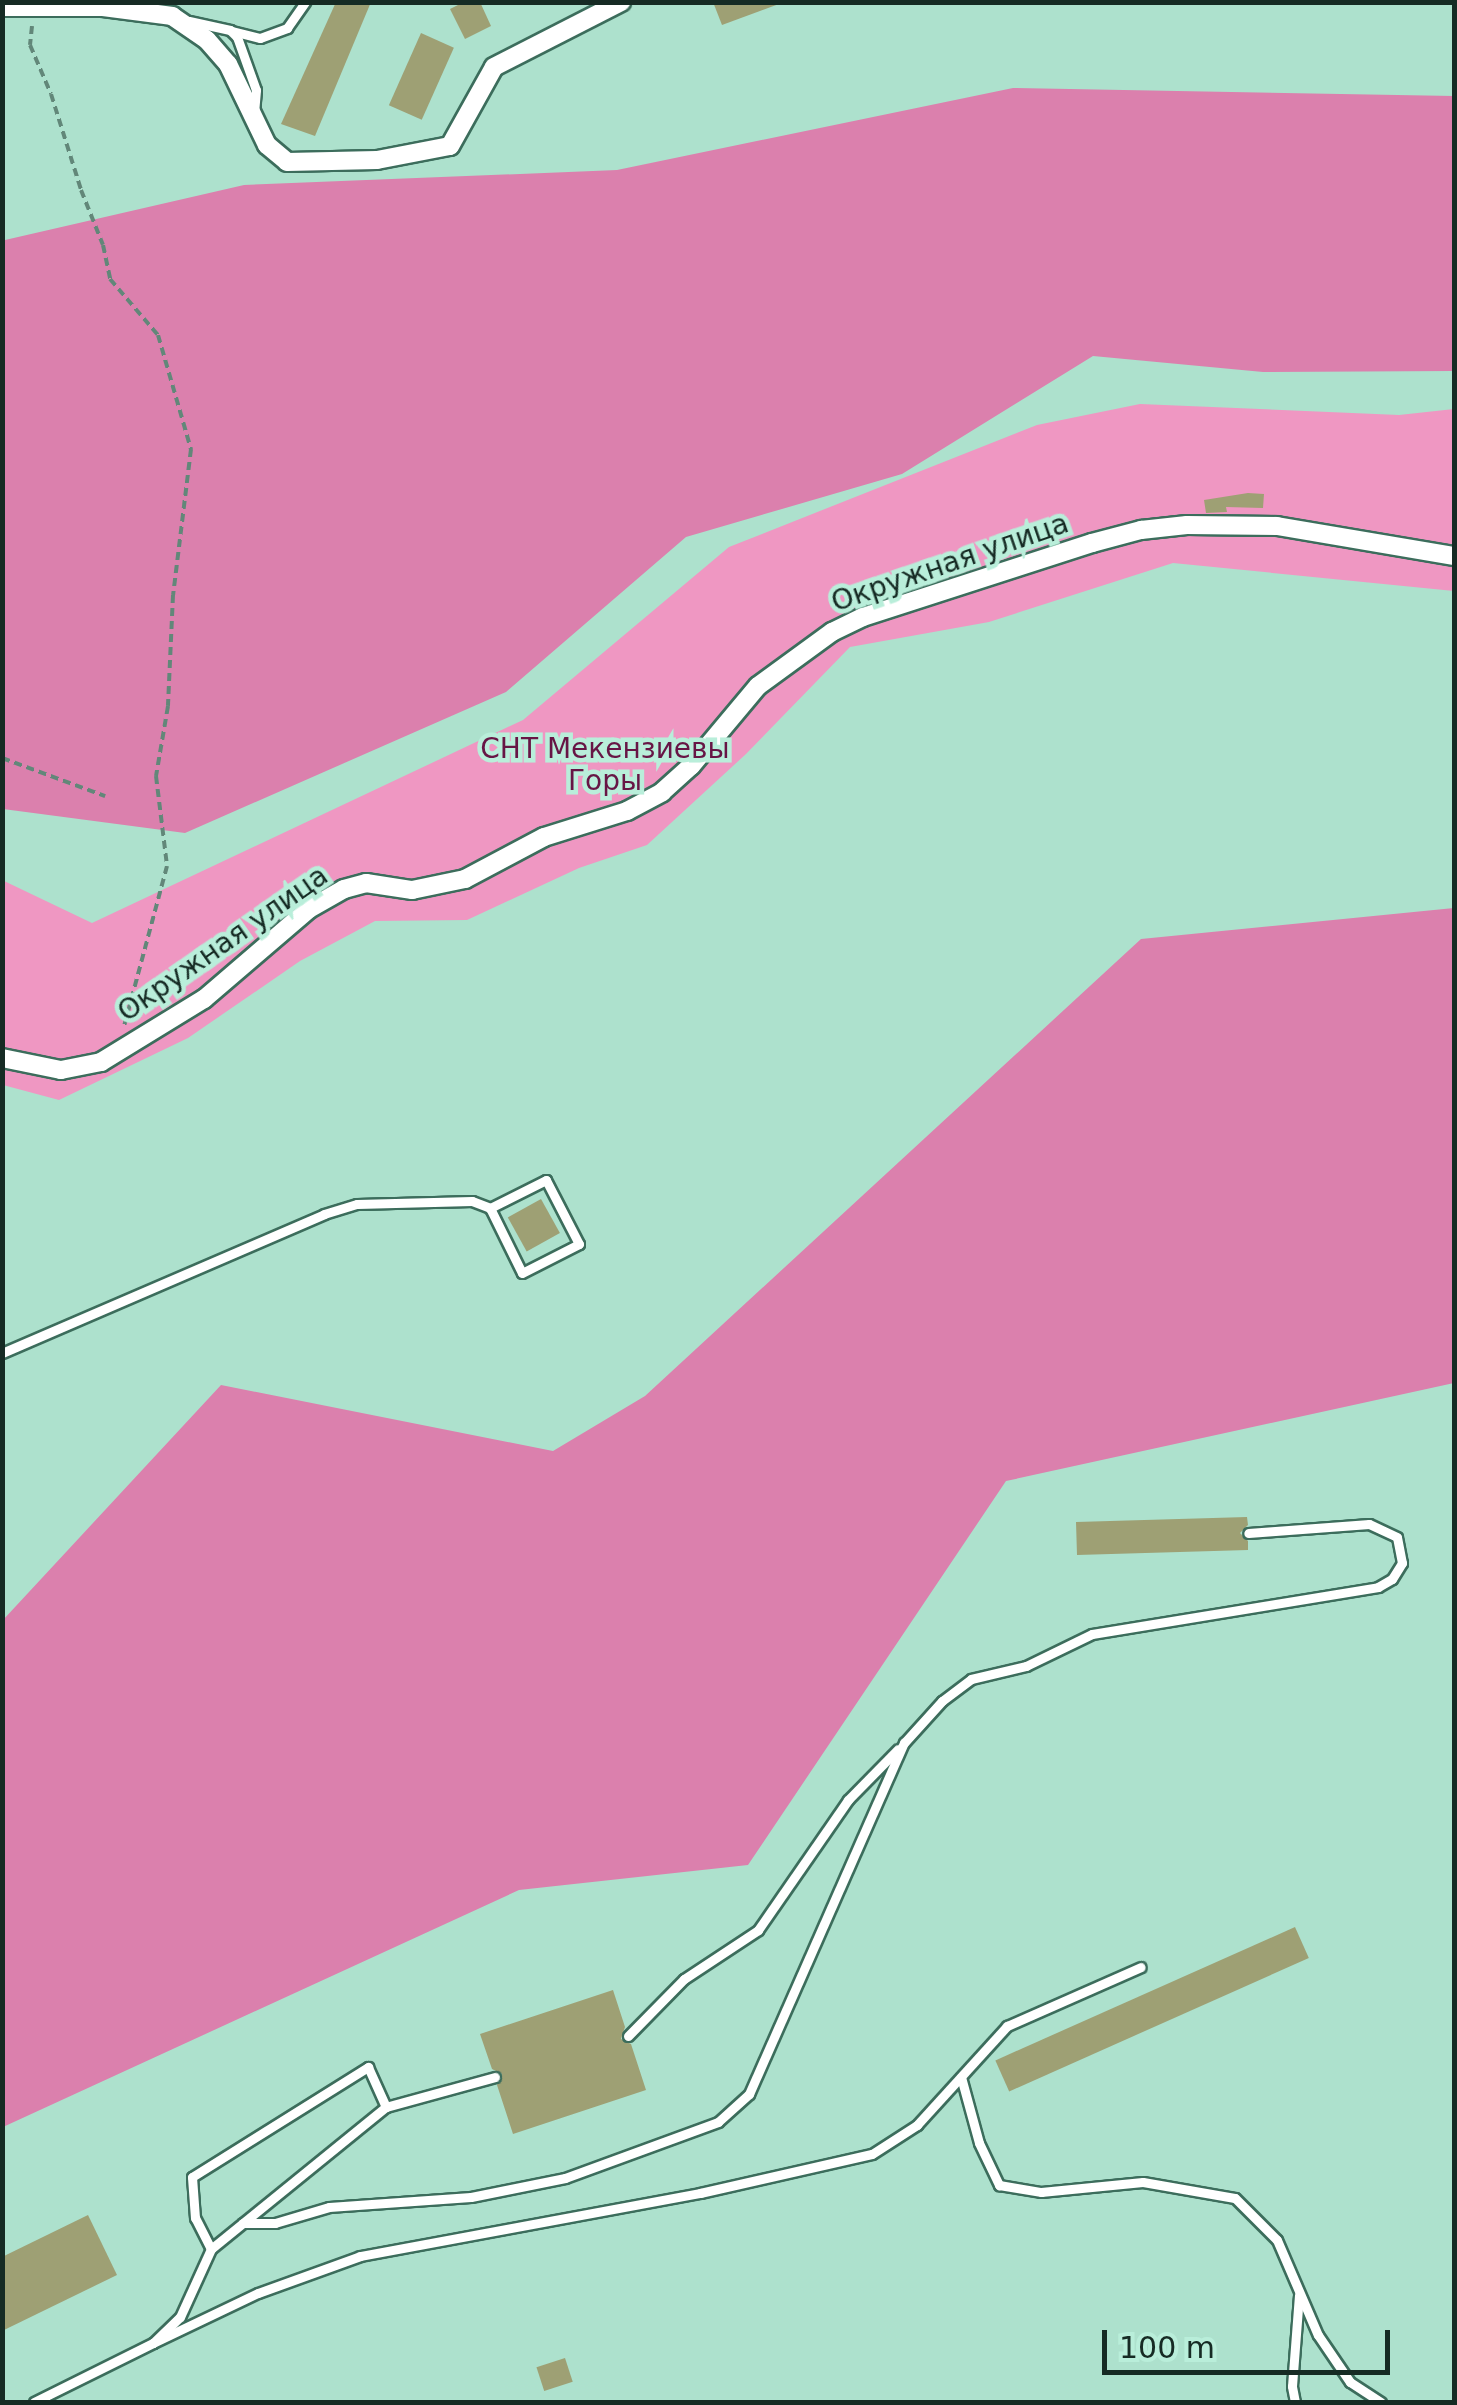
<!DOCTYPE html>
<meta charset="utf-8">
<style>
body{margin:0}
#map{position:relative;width:1457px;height:2405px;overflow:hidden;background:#ade1cd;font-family:"DejaVu Sans",sans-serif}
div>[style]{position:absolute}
.green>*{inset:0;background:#ef97c2}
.forest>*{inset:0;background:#db80ad}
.building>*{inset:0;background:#9ea074;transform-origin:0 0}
.path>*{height:4px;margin-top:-2px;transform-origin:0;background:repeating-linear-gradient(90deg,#628779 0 8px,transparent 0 13px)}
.roads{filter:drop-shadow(2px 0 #3c6d5c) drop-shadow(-2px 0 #3c6d5c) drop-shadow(0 2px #3c6d5c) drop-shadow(0 -2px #3c6d5c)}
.service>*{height:9px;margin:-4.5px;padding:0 4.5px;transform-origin:4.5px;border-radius:4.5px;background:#fff}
.minor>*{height:18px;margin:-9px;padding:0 9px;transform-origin:9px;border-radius:9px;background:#fff}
span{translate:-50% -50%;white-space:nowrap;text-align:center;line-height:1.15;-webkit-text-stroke:9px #b9eeda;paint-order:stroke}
.street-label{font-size:28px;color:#162b24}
.park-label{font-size:28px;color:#671545}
.frame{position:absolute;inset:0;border:5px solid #162b24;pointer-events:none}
.scale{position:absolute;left:1102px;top:2330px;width:288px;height:45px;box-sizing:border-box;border:5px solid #162b24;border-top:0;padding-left:12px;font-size:30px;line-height:35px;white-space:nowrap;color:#162b24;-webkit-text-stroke:8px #b9eeda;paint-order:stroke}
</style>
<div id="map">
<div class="green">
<i style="clip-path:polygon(1140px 404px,1399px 415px,1454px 409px,1454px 591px,1173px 563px,989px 622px,850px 647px,746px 754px,647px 845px,579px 868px,467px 920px,375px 921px,300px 961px,188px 1038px,59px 1100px,3px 1085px,2px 880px,92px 923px,523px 720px,729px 547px,1037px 425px)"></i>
</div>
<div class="forest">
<i style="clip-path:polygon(1013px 88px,1454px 96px,1454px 371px,1263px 372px,1093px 356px,902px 474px,686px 537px,506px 692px,185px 833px,3px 809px,5px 240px,244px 185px,617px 170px)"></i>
<i style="clip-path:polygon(1454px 908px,1454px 1383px,1006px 1481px,748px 1865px,519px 1890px,3px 2127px,3px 1620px,221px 1385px,553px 1451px,645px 1396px,1141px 939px)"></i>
</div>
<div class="building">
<i style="clip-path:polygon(336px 2px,371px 2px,315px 136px,281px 124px)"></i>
<i style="clip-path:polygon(464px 2px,480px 2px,491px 26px,465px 39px,450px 9px)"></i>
<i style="clip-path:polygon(713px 2px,779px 2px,779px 4px,722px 25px)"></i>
<i style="left:421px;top:33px;width:36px;height:79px;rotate:24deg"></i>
<i style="clip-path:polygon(1248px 493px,1264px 494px,1263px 508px,1226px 507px,1227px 512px,1206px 513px,1204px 500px)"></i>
<i style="left:541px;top:1199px;width:39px;height:38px;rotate:61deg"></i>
<i style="clip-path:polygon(1247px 1517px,1248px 1525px,1240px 1533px,1248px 1541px,1248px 1550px,1077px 1555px,1076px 1522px)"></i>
<i style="left:1295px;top:1927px;width:34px;height:328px;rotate:66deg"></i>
<i style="clip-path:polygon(613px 1990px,625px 2027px,621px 2039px,631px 2044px,646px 2090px,513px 2134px,497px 2085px,502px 2074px,492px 2069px,480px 2034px)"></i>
<i style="clip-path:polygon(88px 2215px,117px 2275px,2px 2331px,2px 2257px)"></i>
<i style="left:565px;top:2358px;width:25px;height:30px;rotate:72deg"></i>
</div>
<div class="path">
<i style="left:32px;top:26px;width:19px;rotate:96deg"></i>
<i style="left:30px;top:45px;width:53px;rotate:66.8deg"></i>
<i style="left:51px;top:94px;width:101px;rotate:72.6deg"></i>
<i style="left:81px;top:190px;width:59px;rotate:68.2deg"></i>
<i style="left:103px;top:245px;width:35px;rotate:78deg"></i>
<i style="left:110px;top:279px;width:74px;rotate:49.4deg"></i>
<i style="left:158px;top:335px;width:119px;rotate:73.9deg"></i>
<i style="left:191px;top:449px;width:147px;rotate:97deg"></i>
<i style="left:173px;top:595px;width:111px;rotate:92.6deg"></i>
<i style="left:168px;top:706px;width:71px;rotate:99.7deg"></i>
<i style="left:156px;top:776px;width:91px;rotate:83deg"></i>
<i style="left:167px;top:866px;width:166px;rotate:105deg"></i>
<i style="left:2px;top:758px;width:110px;rotate:20.3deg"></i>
</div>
<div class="roads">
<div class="service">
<i style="left:189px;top:21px;width:42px;rotate:12.4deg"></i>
<i style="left:230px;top:30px;width:10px;rotate:45deg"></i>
<i style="left:237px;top:37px;width:56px;rotate:70.3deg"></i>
<i style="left:256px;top:90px;width:21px;rotate:95deg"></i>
<i style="left:232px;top:31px;width:29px;rotate:14deg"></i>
<i style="left:260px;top:38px;width:29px;rotate:-20deg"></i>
<i style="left:287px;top:28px;width:32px;rotate:-55deg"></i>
<i style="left:2px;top:1353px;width:351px;rotate:-23.3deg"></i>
<i style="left:324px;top:1214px;width:34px;rotate:-17deg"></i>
<i style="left:357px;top:1204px;width:115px;rotate:-1.5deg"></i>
<i style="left:472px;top:1201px;width:19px;rotate:21deg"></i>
<i style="left:490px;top:1208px;width:72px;rotate:63.8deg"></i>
<i style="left:522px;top:1273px;width:64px;rotate:-27deg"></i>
<i style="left:579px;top:1244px;width:72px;rotate:-117.3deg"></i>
<i style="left:546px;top:1180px;width:63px;rotate:153.4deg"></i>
<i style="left:628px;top:2036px;width:80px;rotate:-45.5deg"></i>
<i style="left:684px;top:1979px;width:89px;rotate:-33.5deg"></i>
<i style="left:758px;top:1930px;width:158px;rotate:-55.3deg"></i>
<i style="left:848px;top:1800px;width:71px;rotate:-45.6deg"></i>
<i style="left:961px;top:2077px;width:68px;rotate:74.7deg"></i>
<i style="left:979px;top:2143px;width:47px;rotate:64.5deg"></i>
<i style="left:999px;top:2185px;width:43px;rotate:9.5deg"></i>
<i style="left:1041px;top:2192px;width:102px;rotate:-5.6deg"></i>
<i style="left:1143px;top:2182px;width:93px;rotate:9.9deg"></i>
<i style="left:1235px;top:2198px;width:59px;rotate:45deg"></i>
<i style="left:1277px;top:2240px;width:103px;rotate:66.7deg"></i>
<i style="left:1318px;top:2335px;width:57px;rotate:55.8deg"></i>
<i style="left:1350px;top:2382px;width:37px;rotate:33deg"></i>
<i style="left:243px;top:2223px;width:32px"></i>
<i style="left:275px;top:2223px;width:56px;rotate:-16.5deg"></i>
<i style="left:329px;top:2207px;width:142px;rotate:-4deg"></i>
<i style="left:471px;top:2197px;width:96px;rotate:-11.4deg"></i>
<i style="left:565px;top:2178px;width:163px;rotate:-20.1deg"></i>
<i style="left:718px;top:2122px;width:42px;rotate:-42.1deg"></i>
<i style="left:749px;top:2094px;width:384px;rotate:-66.2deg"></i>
<i style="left:904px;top:1743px;width:57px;rotate:-47.9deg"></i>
<i style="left:942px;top:1701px;width:36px;rotate:-37deg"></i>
<i style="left:971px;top:1679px;width:57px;rotate:-13.3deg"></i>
<i style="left:1026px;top:1666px;width:73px;rotate:-25.9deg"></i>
<i style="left:1092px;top:1634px;width:290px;rotate:-9.3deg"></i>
<i style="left:1378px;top:1587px;width:16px;rotate:-30deg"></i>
<i style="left:1392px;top:1579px;width:19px;rotate:-58deg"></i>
<i style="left:1402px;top:1563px;width:26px;rotate:-101deg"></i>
<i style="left:1397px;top:1537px;width:31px;rotate:-155deg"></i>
<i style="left:1369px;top:1524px;width:121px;rotate:175.7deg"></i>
<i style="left:211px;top:2249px;width:35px;rotate:-117deg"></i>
<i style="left:195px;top:2218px;width:41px;rotate:-94.2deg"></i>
<i style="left:192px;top:2177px;width:208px;rotate:-32deg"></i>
<i style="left:368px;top:2067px;width:44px;rotate:65.8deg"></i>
<i style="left:153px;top:2343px;width:116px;rotate:-25.5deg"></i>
<i style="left:258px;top:2293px;width:109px;rotate:-19.9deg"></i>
<i style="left:360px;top:2256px;width:346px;rotate:-10.5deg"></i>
<i style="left:700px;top:2193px;width:176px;rotate:-12.8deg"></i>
<i style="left:872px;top:2154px;width:54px;rotate:-32.8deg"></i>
<i style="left:917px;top:2125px;width:134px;rotate:-47.7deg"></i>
<i style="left:1007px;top:2026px;width:146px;rotate:-23.8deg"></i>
<i style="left:34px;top:2402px;width:133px;rotate:-26.4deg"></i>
<i style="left:153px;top:2343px;width:37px;rotate:-44deg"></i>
<i style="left:180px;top:2317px;width:75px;rotate:-65.5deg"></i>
<i style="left:211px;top:2249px;width:225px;rotate:-39.1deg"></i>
<i style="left:386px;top:2107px;width:113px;rotate:-15.4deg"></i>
<i style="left:1295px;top:2402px;width:16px;rotate:-101deg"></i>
<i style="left:1292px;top:2386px;width:91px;rotate:-85.6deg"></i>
</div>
<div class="minor">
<i style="left:2px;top:7px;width:101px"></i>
<i style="left:103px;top:7px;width:9px;rotate:-27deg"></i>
<i style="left:103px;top:7px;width:70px;rotate:7.4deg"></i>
<i style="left:172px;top:16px;width:42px;rotate:34.4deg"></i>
<i style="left:207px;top:40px;width:32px;rotate:49deg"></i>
<i style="left:228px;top:64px;width:90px;rotate:64.3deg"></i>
<i style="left:267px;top:145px;width:26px;rotate:40deg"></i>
<i style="left:287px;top:162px;width:90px;rotate:-1.3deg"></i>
<i style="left:377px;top:160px;width:74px;rotate:-10.9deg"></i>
<i style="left:450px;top:146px;width:90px;rotate:-60.9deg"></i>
<i style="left:494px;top:67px;width:143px;rotate:-27.1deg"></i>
<i style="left:2px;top:1058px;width:60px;rotate:11.5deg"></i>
<i style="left:61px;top:1070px;width:41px;rotate:-11.3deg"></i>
<i style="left:101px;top:1062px;width:121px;rotate:-31.5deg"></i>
<i style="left:204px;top:999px;width:138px;rotate:-40.6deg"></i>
<i style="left:309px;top:909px;width:40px;rotate:-29.7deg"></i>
<i style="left:344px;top:889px;width:23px;rotate:-15deg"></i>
<i style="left:366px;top:883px;width:47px;rotate:8.7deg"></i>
<i style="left:412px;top:890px;width:54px;rotate:-11.7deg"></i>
<i style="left:465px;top:879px;width:89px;rotate:-28deg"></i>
<i style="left:544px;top:837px;width:87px;rotate:-17.4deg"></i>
<i style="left:627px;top:811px;width:40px;rotate:-28deg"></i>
<i style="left:662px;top:792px;width:39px;rotate:-42deg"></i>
<i style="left:691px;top:766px;width:104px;rotate:-50.1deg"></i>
<i style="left:758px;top:686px;width:92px;rotate:-36.1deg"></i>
<i style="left:832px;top:632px;width:34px;rotate:-26deg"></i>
<i style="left:863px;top:617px;width:241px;rotate:-17.9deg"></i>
<i style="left:1092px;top:543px;width:51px;rotate:-14.9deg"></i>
<i style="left:1141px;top:530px;width:46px;rotate:-6.2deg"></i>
<i style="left:1187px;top:525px;width:90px;rotate:0.6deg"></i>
<i style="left:1277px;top:526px;width:180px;rotate:9.6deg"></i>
</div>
</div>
<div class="street-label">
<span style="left:950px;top:563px;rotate:-19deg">Окружная улица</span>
<span style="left:223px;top:944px;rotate:-35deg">Окружная улица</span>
</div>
<div class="park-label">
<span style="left:605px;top:765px">СНТ Мекензиевы<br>Горы</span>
</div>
<div class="frame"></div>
<div class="scale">100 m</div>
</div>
